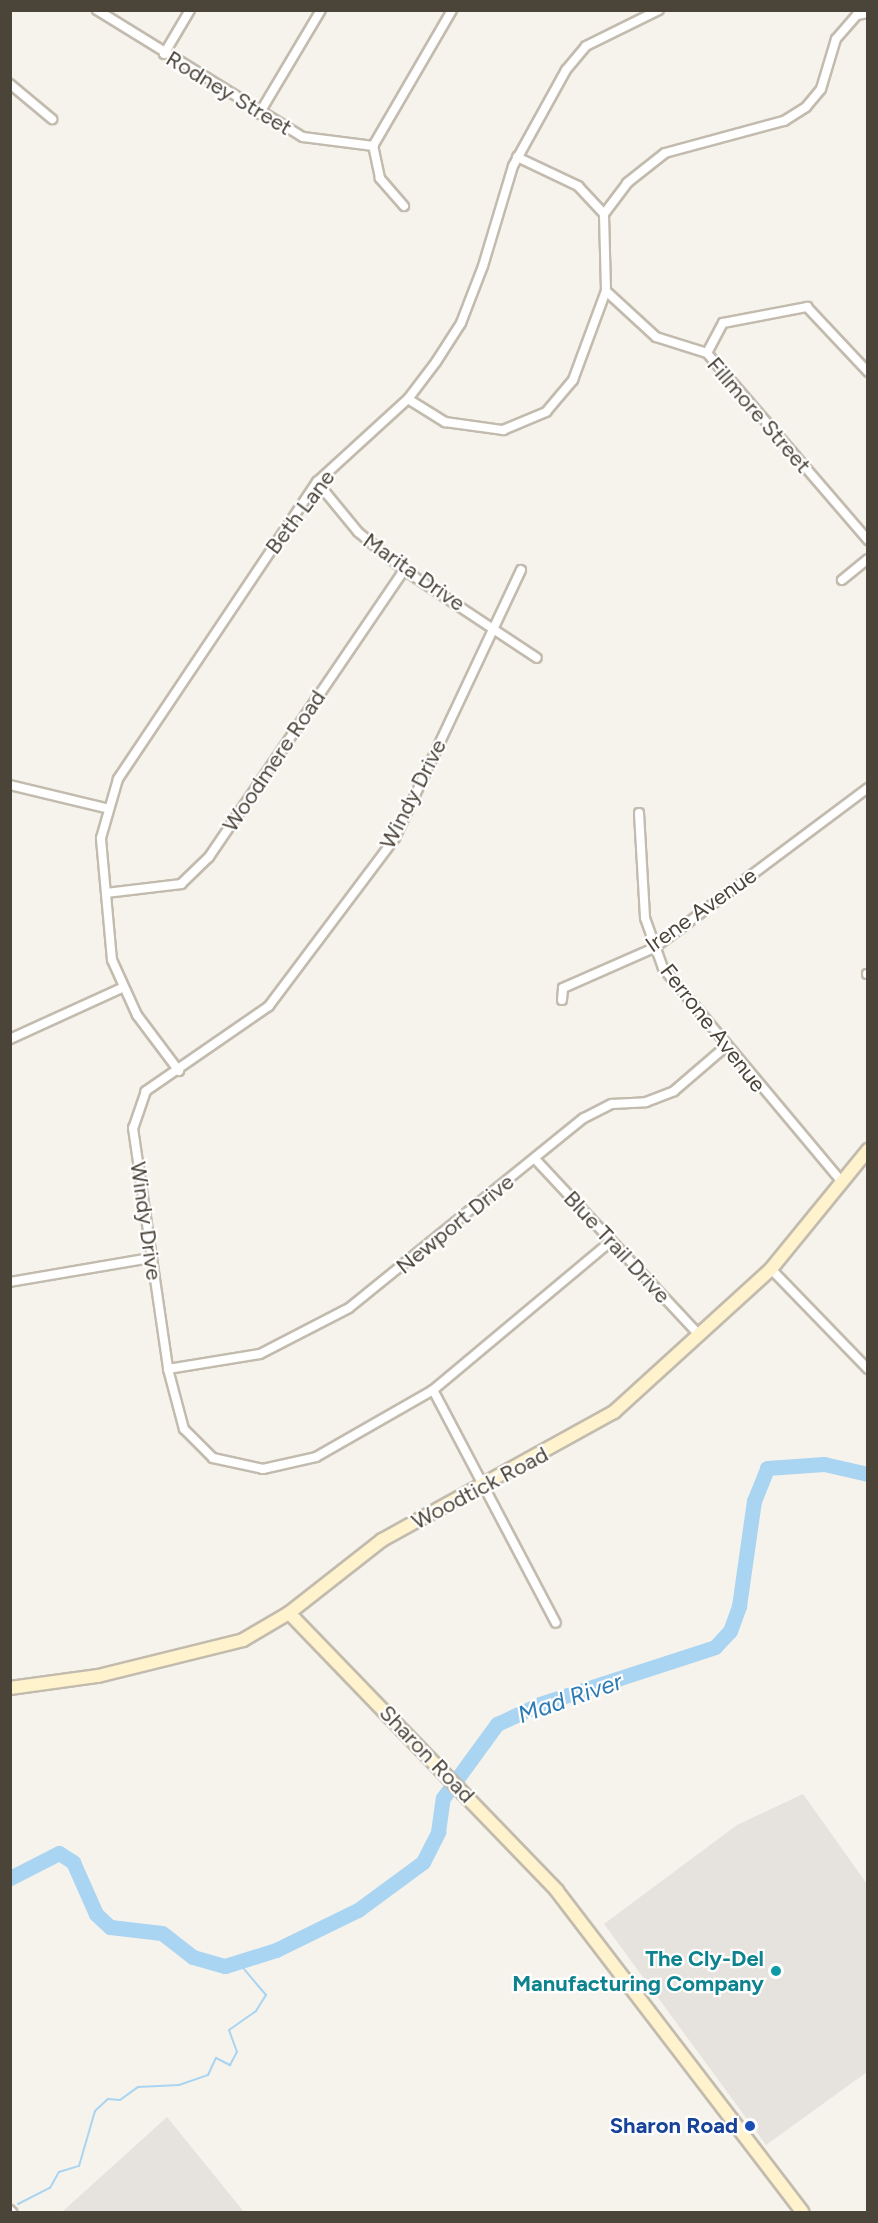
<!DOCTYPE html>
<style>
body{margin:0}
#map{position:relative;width:878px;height:2223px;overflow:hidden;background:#f6f3ec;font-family:Figtree,sans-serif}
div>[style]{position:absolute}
.industrial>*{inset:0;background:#e6e2dd}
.stream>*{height:2px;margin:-1px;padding:0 1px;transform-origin:1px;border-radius:1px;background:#a9d4f2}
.river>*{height:15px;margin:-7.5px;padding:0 7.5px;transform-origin:7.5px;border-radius:7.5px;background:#a9d4f2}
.roads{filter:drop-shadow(2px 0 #c2bbae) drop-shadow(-2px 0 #c2bbae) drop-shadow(0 2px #c2bbae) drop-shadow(0 -2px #c2bbae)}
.street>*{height:8px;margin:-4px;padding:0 4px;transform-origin:4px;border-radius:4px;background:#fff}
.secondary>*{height:12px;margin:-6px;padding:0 6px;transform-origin:6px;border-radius:6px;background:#fff3cd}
.dots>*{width:16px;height:16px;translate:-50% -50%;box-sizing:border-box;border:3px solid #fff;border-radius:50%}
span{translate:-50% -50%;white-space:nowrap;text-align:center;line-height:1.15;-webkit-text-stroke:4.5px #fff;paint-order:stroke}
.street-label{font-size:22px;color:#4b4439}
.culture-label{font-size:22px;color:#0d838f;font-weight:700}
.right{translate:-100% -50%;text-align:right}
.transit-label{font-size:22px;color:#164399;font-weight:700}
.water-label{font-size:24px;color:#2e7ab2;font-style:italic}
.frame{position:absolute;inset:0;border:12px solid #4b4439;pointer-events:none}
</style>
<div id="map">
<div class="industrial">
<i style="clip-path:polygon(803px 1794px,867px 1884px,867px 2072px,766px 2145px,604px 1924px,737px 1825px)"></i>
<i style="clip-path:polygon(167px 2117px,244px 2212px,62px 2212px)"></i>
</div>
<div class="stream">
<i style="left:18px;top:2204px;width:36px;rotate:-27deg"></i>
<i style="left:50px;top:2188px;width:18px;rotate:-61deg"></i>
<i style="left:59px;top:2172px;width:21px;rotate:-17deg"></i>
<i style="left:79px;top:2166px;width:57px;rotate:-73.8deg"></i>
<i style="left:95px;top:2111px;width:18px;rotate:-43deg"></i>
<i style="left:108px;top:2099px;width:12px;rotate:5deg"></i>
<i style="left:120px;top:2100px;width:22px;rotate:-36deg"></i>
<i style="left:138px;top:2087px;width:41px;rotate:-2.8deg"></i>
<i style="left:179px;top:2085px;width:31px;rotate:-19deg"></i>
<i style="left:208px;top:2075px;width:19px;rotate:-65deg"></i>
<i style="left:216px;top:2058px;width:16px;rotate:27deg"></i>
<i style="left:230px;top:2065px;width:15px;rotate:-62deg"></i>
<i style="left:237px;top:2052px;width:23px;rotate:-110deg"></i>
<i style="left:229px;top:2030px;width:33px;rotate:-35deg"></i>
<i style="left:256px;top:2011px;width:19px;rotate:-58deg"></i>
<i style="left:266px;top:1995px;width:43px;rotate:-130.3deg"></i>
</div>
<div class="river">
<i style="left:10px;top:1878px;width:55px;rotate:-27deg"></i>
<i style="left:59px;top:1853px;width:17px;rotate:33deg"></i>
<i style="left:73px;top:1862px;width:57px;rotate:66.1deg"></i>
<i style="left:96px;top:1914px;width:19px;rotate:43deg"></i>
<i style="left:110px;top:1927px;width:52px;rotate:6.6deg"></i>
<i style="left:162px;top:1933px;width:39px;rotate:38deg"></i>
<i style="left:193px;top:1957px;width:33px;rotate:16deg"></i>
<i style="left:225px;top:1966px;width:53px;rotate:-17.4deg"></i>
<i style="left:276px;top:1950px;width:91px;rotate:-26deg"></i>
<i style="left:358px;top:1910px;width:81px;rotate:-36.4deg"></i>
<i style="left:423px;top:1862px;width:34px;rotate:-63deg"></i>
<i style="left:438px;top:1832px;width:34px;rotate:-82deg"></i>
<i style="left:443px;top:1798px;width:92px;rotate:-53.9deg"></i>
<i style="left:497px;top:1724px;width:47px;rotate:-24.9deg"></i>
<i style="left:540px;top:1704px;width:184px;rotate:-18deg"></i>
<i style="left:715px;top:1647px;width:22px;rotate:-47deg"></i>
<i style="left:730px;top:1631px;width:27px;rotate:-70deg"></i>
<i style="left:739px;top:1606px;width:106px;rotate:-81.9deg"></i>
<i style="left:754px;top:1501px;width:35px;rotate:-68deg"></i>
<i style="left:767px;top:1468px;width:57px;rotate:-4deg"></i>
<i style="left:824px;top:1464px;width:45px;rotate:12.8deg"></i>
</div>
<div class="roads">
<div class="street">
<i style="left:97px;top:10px;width:242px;rotate:31.7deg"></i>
<i style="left:303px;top:137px;width:71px;rotate:7.3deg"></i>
<i style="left:164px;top:54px;width:51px;rotate:-59.4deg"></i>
<i style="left:10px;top:84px;width:55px;rotate:39.8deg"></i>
<i style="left:259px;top:114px;width:121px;rotate:-59.2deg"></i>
<i style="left:517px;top:157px;width:68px;rotate:25.4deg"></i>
<i style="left:578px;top:186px;width:38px;rotate:47deg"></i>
<i style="left:404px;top:206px;width:37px;rotate:-131deg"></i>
<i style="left:380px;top:178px;width:33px;rotate:-102deg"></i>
<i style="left:373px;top:146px;width:157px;rotate:-59.8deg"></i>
<i style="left:606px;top:291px;width:68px;rotate:42.6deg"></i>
<i style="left:656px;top:337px;width:53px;rotate:17.4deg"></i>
<i style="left:707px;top:353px;width:247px;rotate:49.3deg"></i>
<i style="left:707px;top:353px;width:34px;rotate:-62deg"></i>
<i style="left:723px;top:323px;width:86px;rotate:-10.8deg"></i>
<i style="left:807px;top:307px;width:89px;rotate:46.8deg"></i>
<i style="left:408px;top:399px;width:44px;rotate:31.9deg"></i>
<i style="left:445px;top:422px;width:59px;rotate:7.9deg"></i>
<i style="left:503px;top:430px;width:47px;rotate:-22.7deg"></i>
<i style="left:546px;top:412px;width:42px;rotate:-49.8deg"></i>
<i style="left:573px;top:380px;width:95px;rotate:-69.7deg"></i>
<i style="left:606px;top:291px;width:77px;rotate:-91.5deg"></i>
<i style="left:604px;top:214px;width:39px;rotate:-53deg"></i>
<i style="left:627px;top:183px;width:48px;rotate:-38.3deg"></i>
<i style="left:665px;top:153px;width:123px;rotate:-15.1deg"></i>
<i style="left:784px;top:121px;width:26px;rotate:-32deg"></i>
<i style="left:806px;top:107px;width:23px;rotate:-50deg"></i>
<i style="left:821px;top:89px;width:52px;rotate:-73.3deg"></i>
<i style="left:836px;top:39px;width:32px;rotate:-49deg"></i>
<i style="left:857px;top:15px;width:11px;rotate:-10deg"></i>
<i style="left:317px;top:482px;width:65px;rotate:50.6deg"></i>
<i style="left:358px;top:532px;width:60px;rotate:39.6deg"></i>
<i style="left:404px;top:570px;width:159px;rotate:33.5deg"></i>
<i style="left:521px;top:570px;width:296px;rotate:115.2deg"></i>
<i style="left:395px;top:838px;width:210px;rotate:126.9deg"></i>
<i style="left:269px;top:1006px;width:150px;rotate:145.4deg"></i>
<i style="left:146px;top:1091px;width:39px;rotate:109deg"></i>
<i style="left:133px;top:1128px;width:244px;rotate:81.7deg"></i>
<i style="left:168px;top:1369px;width:62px;rotate:75.1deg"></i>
<i style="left:184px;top:1429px;width:41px;rotate:45deg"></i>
<i style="left:213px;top:1458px;width:51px;rotate:12.4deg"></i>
<i style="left:263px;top:1469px;width:54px;rotate:-12.8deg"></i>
<i style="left:316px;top:1457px;width:135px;rotate:-29.8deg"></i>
<i style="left:433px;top:1390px;width:232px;rotate:-39.9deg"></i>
<i style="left:842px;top:580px;width:33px;rotate:-39deg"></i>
<i style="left:10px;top:785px;width:98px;rotate:13.6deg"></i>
<i style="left:639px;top:813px;width:105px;rotate:86.7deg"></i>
<i style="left:645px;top:918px;width:53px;rotate:70.2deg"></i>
<i style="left:663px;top:968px;width:279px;rotate:50.1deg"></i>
<i style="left:106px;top:893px;width:76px;rotate:-6.8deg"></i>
<i style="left:181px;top:884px;width:39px;rotate:-44deg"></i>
<i style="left:209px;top:857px;width:347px;rotate:-55.8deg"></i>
<i style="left:867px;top:974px;width:1px"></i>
<i style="left:562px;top:1000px;width:12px;rotate:-85deg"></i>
<i style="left:563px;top:988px;width:99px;rotate:-23.7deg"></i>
<i style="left:654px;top:948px;width:267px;rotate:-36.8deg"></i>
<i style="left:10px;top:1039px;width:125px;rotate:-24.5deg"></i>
<i style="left:179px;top:1071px;width:70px;rotate:-126.9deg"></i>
<i style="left:137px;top:1015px;width:60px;rotate:-114.4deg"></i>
<i style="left:112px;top:960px;width:122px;rotate:-95.2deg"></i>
<i style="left:101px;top:838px;width:61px;rotate:-73.9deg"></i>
<i style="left:118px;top:779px;width:358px;rotate:-56.2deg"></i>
<i style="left:317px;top:482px;width:123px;rotate:-42.4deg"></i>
<i style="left:408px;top:399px;width:46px;rotate:-52.9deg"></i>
<i style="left:436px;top:362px;width:46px;rotate:-57.3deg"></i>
<i style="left:461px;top:323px;width:61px;rotate:-68.9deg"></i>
<i style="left:483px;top:266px;width:104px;rotate:-73.3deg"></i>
<i style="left:513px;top:166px;width:110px;rotate:-61.1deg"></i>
<i style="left:566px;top:70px;width:31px;rotate:-50deg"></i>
<i style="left:586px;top:46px;width:81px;rotate:-26.3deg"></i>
<i style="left:536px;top:1160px;width:239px;rotate:47deg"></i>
<i style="left:771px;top:1269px;width:139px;rotate:45.9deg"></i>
<i style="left:10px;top:1282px;width:143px;rotate:-9.7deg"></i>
<i style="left:168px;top:1369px;width:93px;rotate:-9.3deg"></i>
<i style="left:260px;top:1354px;width:100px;rotate:-27.3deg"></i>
<i style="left:349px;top:1308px;width:302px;rotate:-39deg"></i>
<i style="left:584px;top:1118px;width:31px;rotate:-27deg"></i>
<i style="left:612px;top:1104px;width:34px;rotate:-3deg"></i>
<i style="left:646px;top:1102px;width:30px;rotate:-21deg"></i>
<i style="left:674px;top:1091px;width:66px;rotate:-40.7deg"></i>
<i style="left:433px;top:1390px;width:263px;rotate:62.2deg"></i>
<i style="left:10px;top:2210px;width:3px;rotate:45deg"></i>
</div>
<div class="secondary">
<i style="left:289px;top:1613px;width:386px;rotate:46deg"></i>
<i style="left:557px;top:1891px;width:404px;rotate:52.6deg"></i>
<i style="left:10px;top:1688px;width:89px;rotate:-7.8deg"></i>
<i style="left:98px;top:1676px;width:149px;rotate:-13.9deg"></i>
<i style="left:243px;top:1640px;width:53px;rotate:-30.4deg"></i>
<i style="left:289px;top:1613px;width:118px;rotate:-38.1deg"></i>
<i style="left:382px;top:1540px;width:265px;rotate:-28.9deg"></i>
<i style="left:614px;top:1412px;width:212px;rotate:-42.3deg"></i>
<i style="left:771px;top:1269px;width:154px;rotate:-50.8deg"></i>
</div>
</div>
<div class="dots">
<i style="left:776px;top:1971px;background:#0f9aa8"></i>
<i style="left:750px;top:2126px;background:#1a4fb4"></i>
</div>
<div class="street-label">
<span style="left:229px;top:93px;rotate:31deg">Rodney Street</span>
<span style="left:759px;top:415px;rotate:49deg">Fillmore Street</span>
<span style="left:300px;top:512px;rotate:-53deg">Beth Lane</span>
<span style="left:414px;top:572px;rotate:35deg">Marita Drive</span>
<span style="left:274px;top:761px;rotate:-56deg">Woodmere Road</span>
<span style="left:413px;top:794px;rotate:-63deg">Windy Drive</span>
<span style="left:701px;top:910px;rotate:-35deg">Irene Avenue</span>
<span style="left:713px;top:1028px;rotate:52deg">Ferrone Avenue</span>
<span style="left:146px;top:1221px;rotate:82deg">Windy Drive</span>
<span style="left:455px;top:1224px;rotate:-39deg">Newport Drive</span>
<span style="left:617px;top:1247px;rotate:47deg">Blue Trail Drive</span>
<span style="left:480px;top:1488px;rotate:-28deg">Woodtick Road</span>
<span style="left:427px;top:1754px;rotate:46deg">Sharon Road</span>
</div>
<div class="culture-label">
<span class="right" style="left:764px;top:1971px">The Cly-Del<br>Manufacturing Company</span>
</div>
<div class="transit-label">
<span class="right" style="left:738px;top:2126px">Sharon Road</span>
</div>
<div class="water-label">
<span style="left:570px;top:1698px;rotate:-19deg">Mad River</span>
</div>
<div class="frame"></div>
</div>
